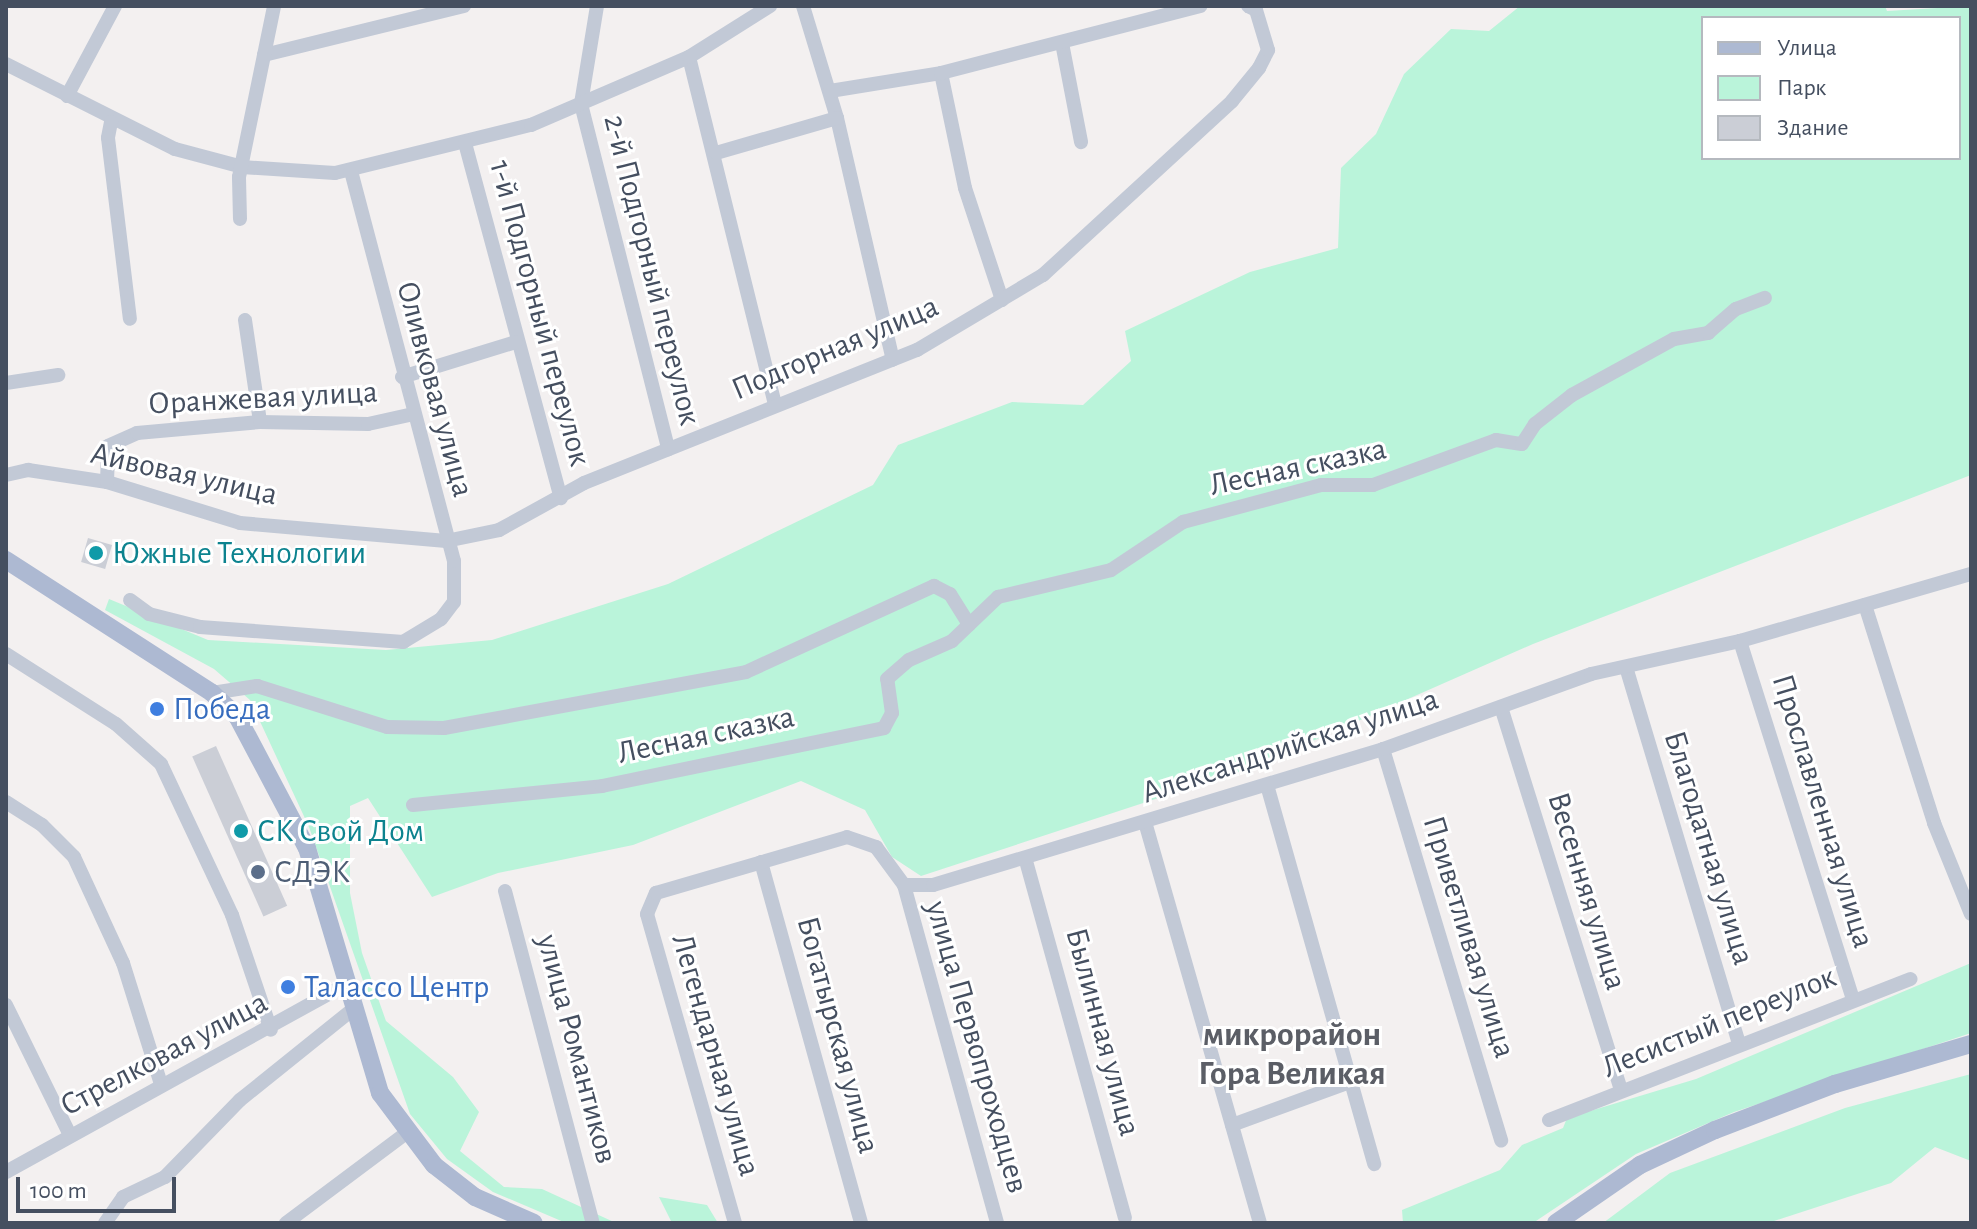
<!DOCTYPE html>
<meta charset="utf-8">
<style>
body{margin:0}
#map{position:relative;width:1977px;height:1229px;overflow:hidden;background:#f3f0f0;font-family:"Alegreya Sans",sans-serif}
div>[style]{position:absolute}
.green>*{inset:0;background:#baf4da}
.building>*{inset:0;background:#cbced6;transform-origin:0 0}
.minor>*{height:14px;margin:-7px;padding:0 7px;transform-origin:7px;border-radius:7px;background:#c2c9d6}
.major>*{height:18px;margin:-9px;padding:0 9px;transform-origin:9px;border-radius:9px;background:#adb9d2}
.dots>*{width:22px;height:22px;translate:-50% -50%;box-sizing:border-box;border:4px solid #fff;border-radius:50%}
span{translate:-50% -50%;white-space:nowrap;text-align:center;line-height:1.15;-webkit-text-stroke:6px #fff;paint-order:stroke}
.street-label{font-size:32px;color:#454f60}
.culture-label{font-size:32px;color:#0d838f}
.left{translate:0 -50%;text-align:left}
.shop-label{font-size:32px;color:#366cbe}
.service-label{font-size:32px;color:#4e5e75}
.neighbourhood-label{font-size:34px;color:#5b5e66;font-weight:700}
.frame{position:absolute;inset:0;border:8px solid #454f60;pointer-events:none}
.legend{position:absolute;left:1701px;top:16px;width:260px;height:144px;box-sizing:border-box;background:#fff;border:2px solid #b5b9bf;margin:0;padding:10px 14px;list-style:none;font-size:24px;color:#454f60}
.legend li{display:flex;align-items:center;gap:16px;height:40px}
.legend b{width:40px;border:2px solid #b5b9bf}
.scale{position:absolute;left:16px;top:1177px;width:160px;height:36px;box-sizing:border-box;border:4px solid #454f60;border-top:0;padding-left:10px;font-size:24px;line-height:28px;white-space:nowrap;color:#454f60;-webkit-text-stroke:6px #fff;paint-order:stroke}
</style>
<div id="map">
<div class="green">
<i style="clip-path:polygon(evenodd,1520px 6px,1885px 6px,1887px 11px,1971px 6px,1971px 475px,1533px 644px,1256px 766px,921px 876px,892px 857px,865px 810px,801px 781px,633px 845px,498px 873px,432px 897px,368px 798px,350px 806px,350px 893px,362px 953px,386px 1021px,453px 1077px,479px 1112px,460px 1151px,504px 1187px,542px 1189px,616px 1223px,566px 1223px,493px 1192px,447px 1159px,410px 1114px,309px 827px,250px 700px,214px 669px,105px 610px,109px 599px,208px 640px,386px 650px,492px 640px,668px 584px,873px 485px,898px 445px,1012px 402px,1083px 405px,1131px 361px,1125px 331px,1250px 272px,1338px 248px,1341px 168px,1376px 134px,1404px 74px,1451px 29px,1489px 31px,1520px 6px,1703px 18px,1959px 18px,1959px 158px,1703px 158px,1703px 18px)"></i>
<i style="clip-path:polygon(1971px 963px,1971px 1033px,1734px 1112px,1636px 1154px,1533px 1223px,1403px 1223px,1402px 1210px,1500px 1170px,1522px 1145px,1563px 1128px,1567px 1118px,1696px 1079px)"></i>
<i style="clip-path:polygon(1971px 1074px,1971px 1161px,1935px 1147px,1891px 1183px,1768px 1223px,1603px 1223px,1670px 1173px,1845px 1108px)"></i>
<i style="clip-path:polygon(659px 1197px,707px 1205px,718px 1223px,672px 1223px)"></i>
</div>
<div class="building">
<i style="left:88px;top:538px;width:25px;height:25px;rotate:16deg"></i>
<i style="left:216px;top:746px;width:175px;height:26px;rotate:66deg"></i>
</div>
<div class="minor">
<i style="left:597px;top:6px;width:99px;rotate:99.3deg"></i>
<i style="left:581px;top:104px;width:356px;rotate:75.8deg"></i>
<i style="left:803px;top:6px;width:117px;rotate:73.1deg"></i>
<i style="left:837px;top:118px;width:248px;rotate:77deg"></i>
<i style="left:1062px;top:43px;width:101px;rotate:79.1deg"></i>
<i style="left:264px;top:55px;width:206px;rotate:-13.8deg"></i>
<i style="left:689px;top:57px;width:357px;rotate:76.1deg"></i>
<i style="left:6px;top:64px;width:189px;rotate:26.7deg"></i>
<i style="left:175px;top:149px;width:69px;rotate:15deg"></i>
<i style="left:242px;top:167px;width:93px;rotate:3.7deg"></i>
<i style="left:335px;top:173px;width:202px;rotate:-13.8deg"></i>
<i style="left:531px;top:125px;width:172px;rotate:-23.3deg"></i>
<i style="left:689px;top:57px;width:96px;rotate:-32.2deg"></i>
<i style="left:941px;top:73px;width:117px;rotate:78.2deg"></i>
<i style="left:965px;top:188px;width:118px;rotate:71.7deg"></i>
<i style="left:830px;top:91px;width:112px;rotate:-9.2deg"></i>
<i style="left:941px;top:73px;width:268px;rotate:-14.5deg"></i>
<i style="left:67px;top:96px;width:102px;rotate:-61.9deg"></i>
<i style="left:111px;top:122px;width:16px;rotate:101deg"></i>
<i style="left:108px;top:138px;width:182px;rotate:83.1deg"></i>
<i style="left:465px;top:143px;width:368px;rotate:74.9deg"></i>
<i style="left:716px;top:153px;width:126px;rotate:-16.1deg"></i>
<i style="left:240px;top:219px;width:42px;rotate:-91.4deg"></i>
<i style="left:239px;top:177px;width:175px;rotate:-78.4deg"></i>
<i style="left:245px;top:320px;width:103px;rotate:81.6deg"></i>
<i style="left:402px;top:377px;width:119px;rotate:-17.1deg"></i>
<i style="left:6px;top:383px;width:53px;rotate:-8.7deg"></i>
<i style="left:6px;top:475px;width:23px;rotate:-13deg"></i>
<i style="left:28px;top:470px;width:80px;rotate:8.6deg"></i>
<i style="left:107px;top:482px;width:139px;rotate:17.1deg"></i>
<i style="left:240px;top:523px;width:207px;rotate:5deg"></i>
<i style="left:446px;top:541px;width:54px;rotate:-11.7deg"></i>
<i style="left:499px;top:530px;width:97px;rotate:-28.9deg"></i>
<i style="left:584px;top:483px;width:359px;rotate:-21.8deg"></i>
<i style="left:917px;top:350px;width:147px;rotate:-30.8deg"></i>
<i style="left:1043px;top:275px;width:257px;rotate:-42.6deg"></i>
<i style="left:1232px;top:101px;width:43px;rotate:-50.7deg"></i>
<i style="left:1259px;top:68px;width:20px;rotate:-63deg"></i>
<i style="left:1268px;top:50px;width:42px;rotate:-106.7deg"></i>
<i style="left:1256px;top:10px;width:9px;rotate:-153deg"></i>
<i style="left:107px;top:482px;width:36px;rotate:-88deg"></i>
<i style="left:108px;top:446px;width:32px;rotate:-24deg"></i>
<i style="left:137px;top:433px;width:123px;rotate:-5.1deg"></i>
<i style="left:260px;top:422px;width:108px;rotate:1.1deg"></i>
<i style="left:368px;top:424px;width:46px;rotate:-12.5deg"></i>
<i style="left:130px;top:600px;width:24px;rotate:36deg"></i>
<i style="left:149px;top:614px;width:53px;rotate:14.3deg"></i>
<i style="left:200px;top:627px;width:204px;rotate:4.2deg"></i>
<i style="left:403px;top:642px;width:44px;rotate:-31.2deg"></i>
<i style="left:441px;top:619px;width:21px;rotate:-53deg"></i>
<i style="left:454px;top:602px;width:41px;rotate:-90deg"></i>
<i style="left:454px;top:561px;width:404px;rotate:-104.8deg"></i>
<i style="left:1865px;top:605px;width:229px;rotate:72.4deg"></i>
<i style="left:1934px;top:823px;width:98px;rotate:67.9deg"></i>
<i style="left:1740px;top:641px;width:375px;rotate:72.5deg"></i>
<i style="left:6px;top:654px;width:130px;rotate:32.5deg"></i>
<i style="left:116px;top:724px;width:60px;rotate:41.6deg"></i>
<i style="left:161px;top:764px;width:167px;rotate:64.8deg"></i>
<i style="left:232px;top:915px;width:121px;rotate:71.3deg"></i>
<i style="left:1626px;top:667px;width:394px;rotate:73.3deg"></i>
<i style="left:212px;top:693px;width:46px;rotate:-8.8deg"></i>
<i style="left:257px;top:686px;width:136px;rotate:17.5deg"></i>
<i style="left:387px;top:727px;width:57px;rotate:1deg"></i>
<i style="left:444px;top:728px;width:307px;rotate:-10.5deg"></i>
<i style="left:746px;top:672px;width:207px;rotate:-24.6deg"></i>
<i style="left:934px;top:586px;width:18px;rotate:27deg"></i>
<i style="left:950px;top:594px;width:36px;rotate:58deg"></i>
<i style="left:1501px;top:707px;width:402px;rotate:72.6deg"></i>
<i style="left:1383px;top:749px;width:409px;rotate:73.2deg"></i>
<i style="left:1267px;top:785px;width:394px;rotate:74.2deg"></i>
<i style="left:6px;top:802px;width:43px;rotate:32.6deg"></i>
<i style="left:42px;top:825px;width:45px;rotate:45deg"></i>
<i style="left:74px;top:857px;width:117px;rotate:65.2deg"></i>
<i style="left:123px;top:963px;width:127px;rotate:72.6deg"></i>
<i style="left:413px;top:805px;width:190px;rotate:-5.7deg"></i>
<i style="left:602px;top:786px;width:288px;rotate:-11.6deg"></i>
<i style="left:884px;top:728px;width:17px;rotate:-62deg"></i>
<i style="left:892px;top:713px;width:34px;rotate:-98deg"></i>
<i style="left:887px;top:679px;width:29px;rotate:-41deg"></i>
<i style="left:909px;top:660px;width:47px;rotate:-23.8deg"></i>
<i style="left:952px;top:641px;width:64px;rotate:-43.7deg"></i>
<i style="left:998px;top:597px;width:116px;rotate:-13.4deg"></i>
<i style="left:1111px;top:570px;width:87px;rotate:-33.7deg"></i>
<i style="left:1183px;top:522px;width:143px;rotate:-15deg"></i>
<i style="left:1321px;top:485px;width:52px"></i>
<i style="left:1373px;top:485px;width:131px;rotate:-20.1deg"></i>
<i style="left:1496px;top:440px;width:26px;rotate:9deg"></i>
<i style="left:1522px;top:444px;width:24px;rotate:-57deg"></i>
<i style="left:1535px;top:424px;width:47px;rotate:-38.1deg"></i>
<i style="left:1572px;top:395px;width:116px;rotate:-28.8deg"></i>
<i style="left:1674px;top:339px;width:35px;rotate:-10deg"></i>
<i style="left:1708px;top:333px;width:37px;rotate:-41deg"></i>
<i style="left:1736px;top:309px;width:31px;rotate:-21deg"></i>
<i style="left:1145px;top:822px;width:417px;rotate:74deg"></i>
<i style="left:1026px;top:861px;width:370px;rotate:74.5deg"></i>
<i style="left:761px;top:862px;width:375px;rotate:74.5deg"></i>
<i style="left:904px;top:885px;width:351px;rotate:74.6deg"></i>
<i style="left:505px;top:891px;width:343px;rotate:75.2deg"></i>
<i style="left:6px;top:1005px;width:145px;rotate:63.8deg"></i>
<i style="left:1549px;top:1120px;width:388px;rotate:-21.3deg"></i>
<i style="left:1232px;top:1125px;width:122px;rotate:-20.1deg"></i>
<i style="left:6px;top:1172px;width:389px;rotate:-28.9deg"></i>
<i style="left:105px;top:1223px;width:32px;rotate:-55deg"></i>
<i style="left:123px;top:1197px;width:47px;rotate:-25.5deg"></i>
<i style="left:165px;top:1177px;width:107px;rotate:-45.8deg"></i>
<i style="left:240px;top:1100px;width:145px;rotate:-38.8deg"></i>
<i style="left:286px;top:1223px;width:149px;rotate:-36.8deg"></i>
<i style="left:735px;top:1223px;width:321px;rotate:-105.9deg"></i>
<i style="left:647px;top:914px;width:23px;rotate:-67deg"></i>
<i style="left:656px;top:893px;width:199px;rotate:-16.3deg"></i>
<i style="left:847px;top:837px;width:31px;rotate:19deg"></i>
<i style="left:876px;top:847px;width:47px;rotate:53.6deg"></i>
<i style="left:904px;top:885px;width:29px"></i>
<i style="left:933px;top:885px;width:470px;rotate:-16.8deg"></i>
<i style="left:1383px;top:749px;width:221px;rotate:-19.8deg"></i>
<i style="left:1591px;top:674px;width:153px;rotate:-12.5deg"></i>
<i style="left:1740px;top:641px;width:241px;rotate:-16.2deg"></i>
</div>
<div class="major">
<i style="left:6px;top:560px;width:245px;rotate:32.8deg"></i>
<i style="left:212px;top:693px;width:34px;rotate:43deg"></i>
<i style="left:237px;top:716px;width:149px;rotate:62.1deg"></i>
<i style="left:307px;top:848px;width:256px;rotate:73.4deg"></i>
<i style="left:380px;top:1093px;width:90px;rotate:53.1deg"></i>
<i style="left:434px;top:1165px;width:52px;rotate:38deg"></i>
<i style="left:475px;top:1197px;width:64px;rotate:23.8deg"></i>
<i style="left:1556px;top:1223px;width:102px;rotate:-34.6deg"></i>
<i style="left:1640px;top:1165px;width:83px;rotate:-25deg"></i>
<i style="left:1715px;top:1130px;width:129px;rotate:-21deg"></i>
<i style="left:1835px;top:1084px;width:142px;rotate:-16.4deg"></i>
</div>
<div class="dots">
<i style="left:96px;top:553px;background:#0f9aa8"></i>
<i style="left:157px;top:709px;background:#3f7fe0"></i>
<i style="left:241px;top:831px;background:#0f9aa8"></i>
<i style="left:258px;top:872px;background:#5c6f8a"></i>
<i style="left:288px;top:987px;background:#3f7fe0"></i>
</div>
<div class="street-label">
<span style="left:652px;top:270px;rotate:76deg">2-й Подгорный переулок</span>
<span style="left:540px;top:313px;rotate:75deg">1-й Подгорный переулок</span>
<span style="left:835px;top:348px;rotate:-23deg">Подгорная улица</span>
<span style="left:435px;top:389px;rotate:75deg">Оливковая улица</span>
<span style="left:263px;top:398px;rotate:-3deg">Оранжевая улица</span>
<span style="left:1298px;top:467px;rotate:-12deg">Лесная сказка</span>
<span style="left:184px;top:474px;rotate:13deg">Айвовая улица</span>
<span style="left:706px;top:735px;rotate:-12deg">Лесная сказка</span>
<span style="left:1290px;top:746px;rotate:-18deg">Александрийская улица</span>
<span style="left:1823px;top:811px;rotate:73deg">Прославленная улица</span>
<span style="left:1709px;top:848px;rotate:73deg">Благодатная улица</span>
<span style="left:1587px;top:891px;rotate:73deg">Весенняя улица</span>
<span style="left:1469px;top:937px;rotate:73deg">Приветливая улица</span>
<span style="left:1719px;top:1022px;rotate:-22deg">Лесистый переулок</span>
<span style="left:1103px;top:1032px;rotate:75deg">Былинная улица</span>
<span style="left:838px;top:1035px;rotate:75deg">Богатырская улица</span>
<span style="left:977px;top:1047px;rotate:74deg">улица Первопроходцев</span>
<span style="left:577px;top:1049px;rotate:75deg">улица Романтиков</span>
<span style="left:164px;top:1054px;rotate:-28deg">Стрелковая улица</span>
<span style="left:716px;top:1055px;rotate:74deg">Легендарная улица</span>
</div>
<div class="culture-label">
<span class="left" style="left:112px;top:553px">Южные Технологии</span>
<span class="left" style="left:257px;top:831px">СК Свой Дом</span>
</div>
<div class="shop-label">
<span class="left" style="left:173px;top:709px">Победа</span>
<span class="left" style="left:304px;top:987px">Талассо Центр</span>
</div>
<div class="service-label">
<span class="left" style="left:274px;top:872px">СДЭК</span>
</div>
<div class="neighbourhood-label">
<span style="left:1292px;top:1055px">микрорайон<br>Гора Великая</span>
</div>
<div class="frame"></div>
<ul class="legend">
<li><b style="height:10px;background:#adb9d2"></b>Улица</li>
<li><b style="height:22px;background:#baf4da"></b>Парк</li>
<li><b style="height:22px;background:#cbced6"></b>Здание</li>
</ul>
<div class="scale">100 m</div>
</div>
